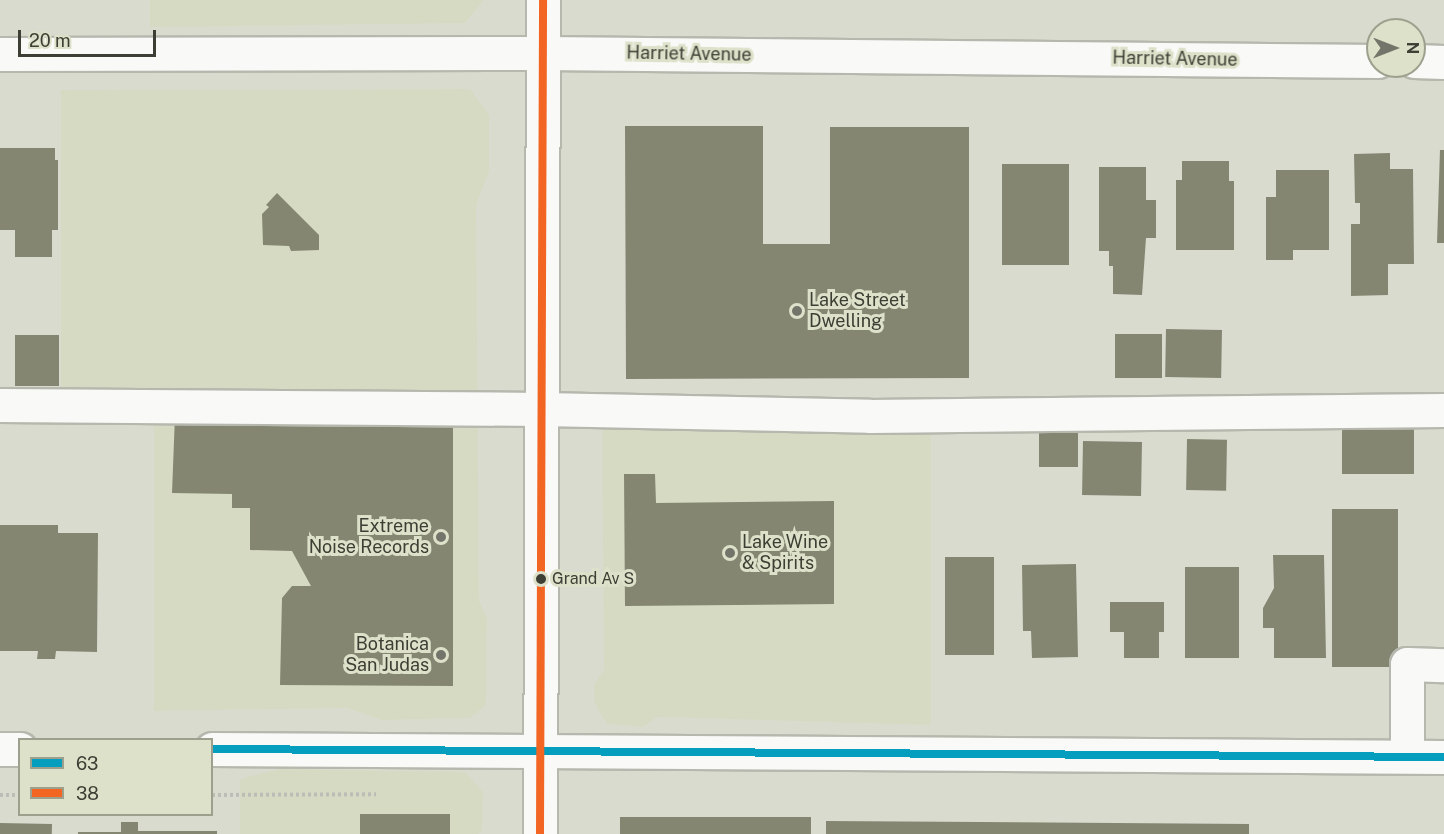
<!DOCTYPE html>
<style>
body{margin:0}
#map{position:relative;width:1444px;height:834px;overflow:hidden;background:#dadbcf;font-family:"Public Sans",sans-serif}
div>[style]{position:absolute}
.built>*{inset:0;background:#d7dac3}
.building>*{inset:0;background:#858672;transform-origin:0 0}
.path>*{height:4px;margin-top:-2px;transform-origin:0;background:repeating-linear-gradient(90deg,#bdbdb8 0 3px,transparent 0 6px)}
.roads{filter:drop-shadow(2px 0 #b6b8ae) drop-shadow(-2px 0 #b6b8ae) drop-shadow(0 2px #b6b8ae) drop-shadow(0 -2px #b6b8ae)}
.minor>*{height:33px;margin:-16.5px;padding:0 16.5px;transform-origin:16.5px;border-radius:16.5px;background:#f9faf8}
.major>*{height:33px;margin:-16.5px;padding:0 16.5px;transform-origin:16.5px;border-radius:16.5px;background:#f9faf8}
.bus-1>*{height:8px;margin:-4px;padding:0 4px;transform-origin:4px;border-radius:4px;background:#069ebf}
.bus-2>*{height:8px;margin:-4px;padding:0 4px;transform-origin:4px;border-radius:4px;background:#f26522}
.dots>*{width:16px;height:16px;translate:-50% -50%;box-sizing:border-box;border:3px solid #dde1c9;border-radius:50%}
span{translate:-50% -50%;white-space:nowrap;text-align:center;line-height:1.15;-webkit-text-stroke:6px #dde1c9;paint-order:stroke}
.bus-label{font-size:16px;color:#3d3e34}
.left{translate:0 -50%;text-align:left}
.street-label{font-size:18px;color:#3d3e34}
.poi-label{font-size:18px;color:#3d3e34}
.right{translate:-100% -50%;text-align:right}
.legend{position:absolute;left:18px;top:738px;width:195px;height:78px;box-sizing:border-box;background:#dde1c9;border:2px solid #9da08d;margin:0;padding:8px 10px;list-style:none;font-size:18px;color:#3d3e34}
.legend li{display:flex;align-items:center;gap:12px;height:30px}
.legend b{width:30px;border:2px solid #9da08d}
.north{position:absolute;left:1366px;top:18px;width:60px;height:60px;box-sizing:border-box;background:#dde1c9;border:2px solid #9da08d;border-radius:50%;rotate:90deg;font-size:16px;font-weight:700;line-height:24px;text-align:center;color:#3d3e34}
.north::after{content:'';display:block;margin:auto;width:21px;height:27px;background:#74756a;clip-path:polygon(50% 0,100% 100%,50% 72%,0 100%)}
.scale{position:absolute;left:18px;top:30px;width:138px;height:27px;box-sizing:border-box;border:3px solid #3d3e34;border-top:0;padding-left:8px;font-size:18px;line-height:21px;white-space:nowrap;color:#3d3e34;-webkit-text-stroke:4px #dde1c9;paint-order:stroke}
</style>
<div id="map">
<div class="built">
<i style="clip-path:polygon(150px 0,484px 0,465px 23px,150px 27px)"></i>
<i style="clip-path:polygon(470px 89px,489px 115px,489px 171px,476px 205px,479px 601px,487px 618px,486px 705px,470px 718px,382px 720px,347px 708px,154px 711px,154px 398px,61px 397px,61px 90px)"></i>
<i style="clip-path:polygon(602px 414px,931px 418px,931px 725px,657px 717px,643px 727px,607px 724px,594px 702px,594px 685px,604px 669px)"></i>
<i style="clip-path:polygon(279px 769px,465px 772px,483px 792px,482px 830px,479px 834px,240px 834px,240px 779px)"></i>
</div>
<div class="building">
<i style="clip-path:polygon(625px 126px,763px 126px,763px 244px,830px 244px,830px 127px,969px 127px,969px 378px,626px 379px)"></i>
<i style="clip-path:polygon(0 148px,55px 148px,55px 160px,58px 160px,58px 230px,52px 230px,52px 257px,15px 257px,15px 230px,0 230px)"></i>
<i style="clip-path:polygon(1440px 150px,1444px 150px,1444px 243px,1437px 243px)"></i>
<i style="clip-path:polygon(1390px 153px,1390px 169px,1413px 169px,1414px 264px,1388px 264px,1388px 295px,1351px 296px,1351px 224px,1360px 224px,1360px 203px,1355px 203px,1354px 154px)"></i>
<i style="clip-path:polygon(1182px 161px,1229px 161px,1229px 181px,1234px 181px,1234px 250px,1176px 250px,1176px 180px,1182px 180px)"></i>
<i style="left:1002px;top:164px;width:67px;height:101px"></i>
<i style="clip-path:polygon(1099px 167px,1146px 167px,1146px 200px,1156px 200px,1156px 238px,1146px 238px,1142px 295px,1113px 294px,1113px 266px,1109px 266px,1109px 251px,1099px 251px)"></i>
<i style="clip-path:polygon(1276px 170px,1329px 170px,1329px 250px,1293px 250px,1293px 260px,1266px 260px,1266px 197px,1276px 197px)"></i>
<i style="clip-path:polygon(277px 193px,319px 235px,319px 250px,291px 251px,289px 246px,263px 245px,262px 214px,269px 207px,266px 205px)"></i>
<i style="left:1166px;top:329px;width:56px;height:48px;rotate:1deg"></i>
<i style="left:1115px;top:334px;width:47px;height:44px"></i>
<i style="left:15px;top:335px;width:44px;height:51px"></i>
<i style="clip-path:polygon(175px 415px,453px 416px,453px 686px,280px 685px,282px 598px,292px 586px,311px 586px,292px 551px,250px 550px,250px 508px,232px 508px,232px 494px,172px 493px)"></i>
<i style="left:1342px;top:419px;width:72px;height:55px"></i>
<i style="left:1039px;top:429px;width:39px;height:38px"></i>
<i style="left:1187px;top:439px;width:40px;height:51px;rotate:1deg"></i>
<i style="left:1083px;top:441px;width:59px;height:54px;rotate:1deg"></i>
<i style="clip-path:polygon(624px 474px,655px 474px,656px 503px,834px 501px,834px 604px,625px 606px)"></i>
<i style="left:1332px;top:509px;width:66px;height:158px"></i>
<i style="clip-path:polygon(0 525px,58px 525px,58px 533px,98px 533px,97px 652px,56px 651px,55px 659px,37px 659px,38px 651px,0 651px)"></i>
<i style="clip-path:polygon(1273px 555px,1324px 555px,1326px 658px,1274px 658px,1274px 628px,1263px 628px,1263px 608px,1274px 588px)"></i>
<i style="left:945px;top:557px;width:49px;height:98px"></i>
<i style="clip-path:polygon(1076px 564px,1078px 657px,1032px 658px,1031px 631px,1023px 631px,1022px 565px)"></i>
<i style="left:1239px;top:567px;width:91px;height:54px;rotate:90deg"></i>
<i style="clip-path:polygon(1110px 602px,1164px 602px,1164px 632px,1159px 632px,1159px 658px,1124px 658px,1124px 632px,1110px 632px)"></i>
<i style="left:360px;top:814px;width:90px;height:20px"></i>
<i style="left:620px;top:817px;width:191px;height:17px"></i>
<i style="clip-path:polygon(826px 821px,1249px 824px,1249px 834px,826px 834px)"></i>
<i style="clip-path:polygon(121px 822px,138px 822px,138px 831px,217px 831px,217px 834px,78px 834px,78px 832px,121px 832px)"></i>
<i style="left:0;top:823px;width:52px;height:11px;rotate:1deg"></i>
</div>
<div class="path">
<i style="left:0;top:795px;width:20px"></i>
<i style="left:212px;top:795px;width:164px;rotate:-0.3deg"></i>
</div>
<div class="roads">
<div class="minor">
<i style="left:0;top:54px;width:542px;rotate:-0.11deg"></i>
<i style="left:542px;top:53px;width:836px;rotate:0.55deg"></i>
<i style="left:1414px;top:61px;width:30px;rotate:2deg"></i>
<i style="left:0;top:405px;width:542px;rotate:0.42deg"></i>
<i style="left:542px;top:409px;width:328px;rotate:1.2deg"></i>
<i style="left:870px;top:416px;width:574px;rotate:-0.6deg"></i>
<i style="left:0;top:749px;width:20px"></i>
<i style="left:212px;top:749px;width:1232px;rotate:0.37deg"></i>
<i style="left:1407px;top:756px;width:92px;rotate:-90deg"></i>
<i style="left:1407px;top:664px;width:37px;rotate:2deg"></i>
</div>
<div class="major">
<i style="left:540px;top:834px;width:834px;rotate:-89.79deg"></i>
</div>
</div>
<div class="bus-1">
<i style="left:212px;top:749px;width:1232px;rotate:0.37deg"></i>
</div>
<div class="bus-2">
<i style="left:540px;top:834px;width:834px;rotate:-89.79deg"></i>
</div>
<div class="dots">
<i style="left:797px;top:311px;background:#74756a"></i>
<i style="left:441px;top:537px;background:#74756a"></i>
<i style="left:730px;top:553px;background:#74756a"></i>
<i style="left:541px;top:579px;background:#3d3e34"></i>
<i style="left:441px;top:655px;background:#74756a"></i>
</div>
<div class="bus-label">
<span class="left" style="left:552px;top:579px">Grand Av S</span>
</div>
<div class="street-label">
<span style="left:689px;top:54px;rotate:1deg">Harriet Avenue</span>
<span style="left:1175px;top:59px;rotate:1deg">Harriet Avenue</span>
</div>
<div class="poi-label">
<span class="left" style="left:809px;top:311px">Lake Street<br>Dwelling</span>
<span class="right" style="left:429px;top:537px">Extreme<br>Noise Records</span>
<span class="left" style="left:742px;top:553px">Lake Wine<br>&amp; Spirits</span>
<span class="right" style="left:429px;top:655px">Botanica<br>San Judas</span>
</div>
<ul class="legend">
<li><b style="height:8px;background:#069ebf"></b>63</li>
<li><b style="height:8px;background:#f26522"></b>38</li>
</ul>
<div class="north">N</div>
<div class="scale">20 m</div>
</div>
